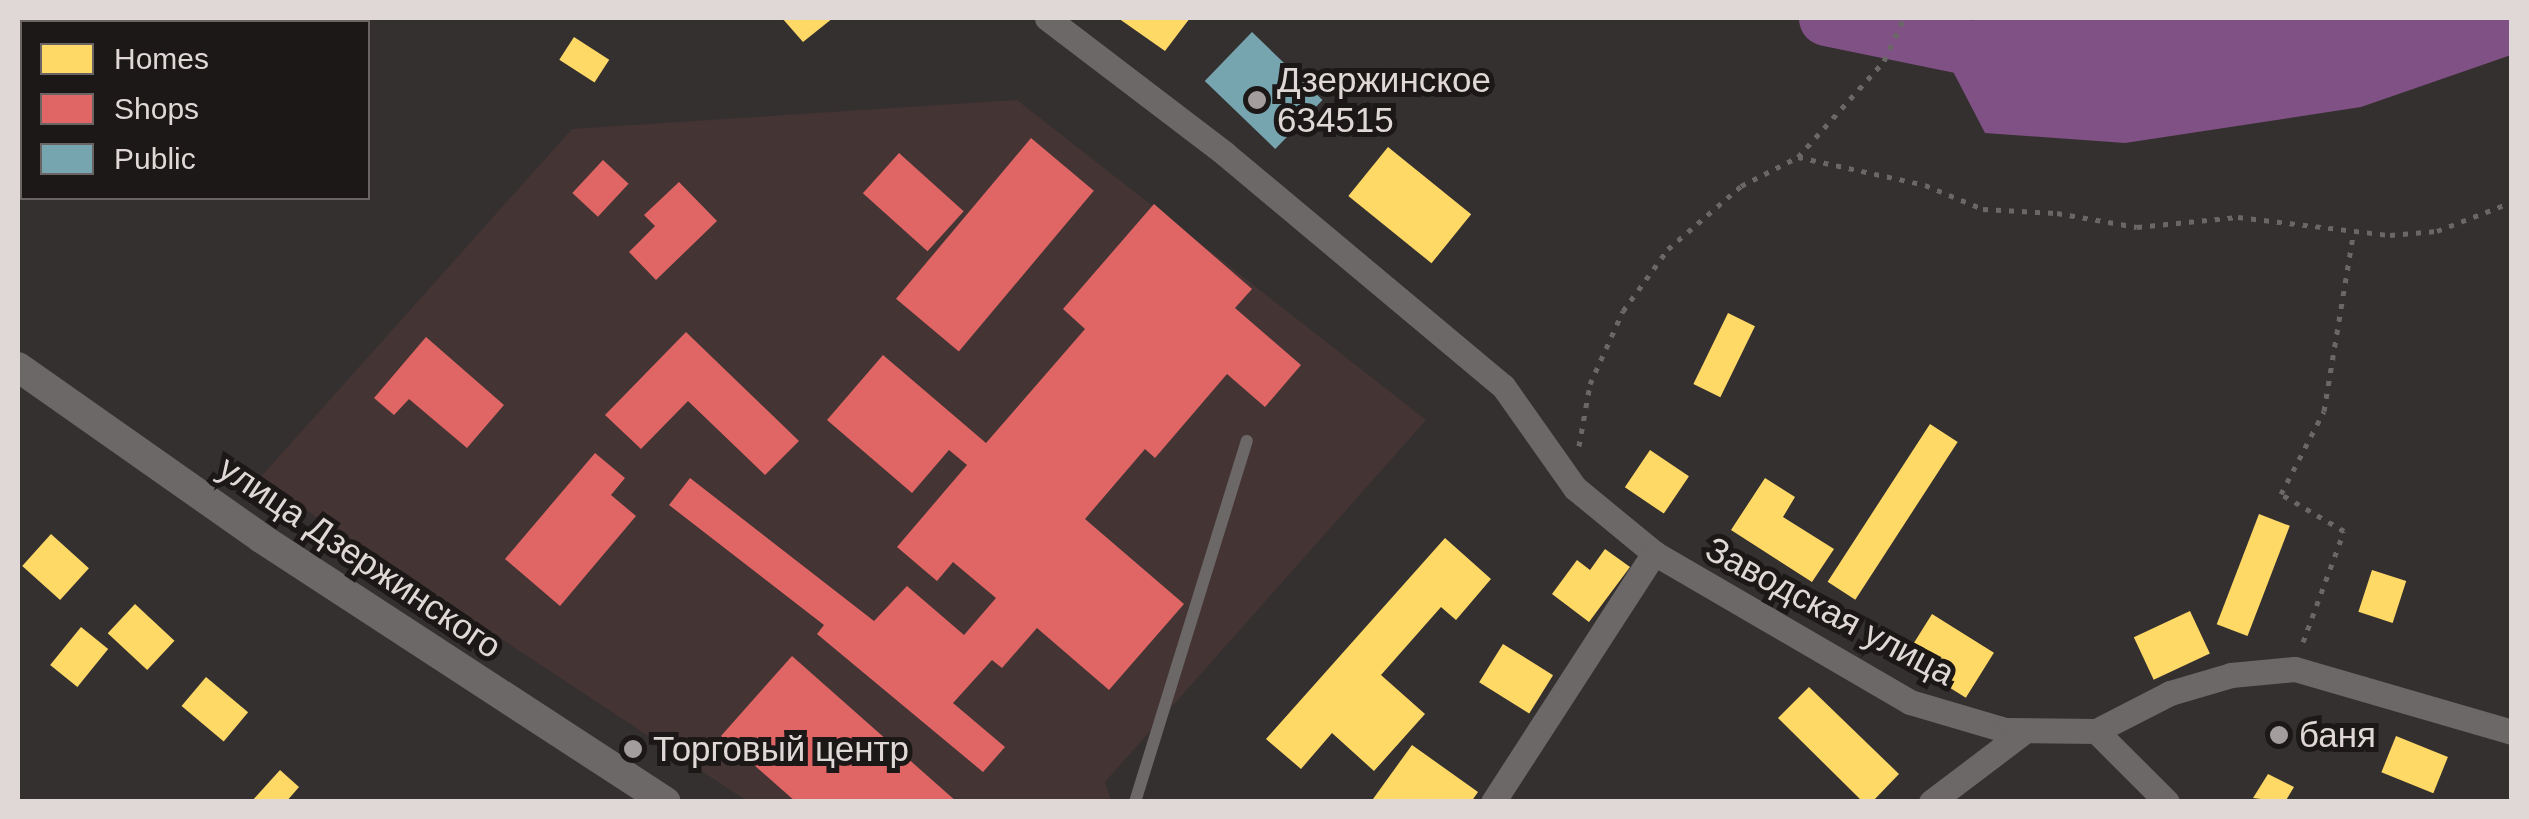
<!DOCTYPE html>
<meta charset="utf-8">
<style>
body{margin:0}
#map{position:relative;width:2529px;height:819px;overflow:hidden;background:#353030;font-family:Helvetica,sans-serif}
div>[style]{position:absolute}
.built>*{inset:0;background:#443433}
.water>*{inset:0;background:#805184}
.homes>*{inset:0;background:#ffd966;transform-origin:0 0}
.shops>*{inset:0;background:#e06666;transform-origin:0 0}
.public>*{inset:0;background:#76a5af;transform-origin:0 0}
.river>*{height:55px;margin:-27.5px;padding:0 27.5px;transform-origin:27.5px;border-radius:27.5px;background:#805184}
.path>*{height:5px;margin-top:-2.5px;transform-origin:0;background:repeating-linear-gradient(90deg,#6a6766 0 5px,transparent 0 13px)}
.service>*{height:12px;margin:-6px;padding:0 6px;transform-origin:6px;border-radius:6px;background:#6b6867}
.minor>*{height:25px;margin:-12.5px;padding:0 12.5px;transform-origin:12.5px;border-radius:12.5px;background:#6b6867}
.tertiary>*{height:30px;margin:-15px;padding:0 15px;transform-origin:15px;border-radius:15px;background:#6b6867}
.dots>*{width:28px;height:28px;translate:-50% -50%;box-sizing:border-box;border:5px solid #1c1817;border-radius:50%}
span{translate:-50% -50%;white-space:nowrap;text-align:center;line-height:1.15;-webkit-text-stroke:10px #1c1817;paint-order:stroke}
.poi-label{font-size:35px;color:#dfd8d7}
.left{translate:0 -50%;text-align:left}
.street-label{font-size:35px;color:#dfd8d7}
.frame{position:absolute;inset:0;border:20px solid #dfd8d7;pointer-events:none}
.legend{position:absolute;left:20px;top:20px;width:350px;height:180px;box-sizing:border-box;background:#1c1817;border:2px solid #6a6564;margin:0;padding:12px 18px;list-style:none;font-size:30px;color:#dfd8d7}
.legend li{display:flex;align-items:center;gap:20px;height:50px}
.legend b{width:50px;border:2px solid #6a6564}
</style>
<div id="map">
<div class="built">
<i style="clip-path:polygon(1017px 100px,1426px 420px,1105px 782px,1111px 801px,747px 801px,259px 479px,572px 129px)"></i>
</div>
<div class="water">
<i style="clip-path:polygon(1975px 18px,2511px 18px,2511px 55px,2361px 107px,2125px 143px,1985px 133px,1945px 56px)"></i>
</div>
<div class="homes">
<i style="clip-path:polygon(782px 18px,833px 18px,803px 42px)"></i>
<i style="clip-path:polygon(1118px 18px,1190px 18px,1165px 51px)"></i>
<i style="left:574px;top:37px;width:42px;height:27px;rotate:33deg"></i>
<i style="left:1388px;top:147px;width:107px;height:63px;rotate:39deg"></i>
<i style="left:1728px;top:313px;width:30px;height:79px;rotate:26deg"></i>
<i style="left:1930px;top:424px;width:33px;height:188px;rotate:33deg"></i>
<i style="left:1650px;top:450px;width:47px;height:45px;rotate:34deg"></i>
<i style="clip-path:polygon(1765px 478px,1795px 497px,1783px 517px,1834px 549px,1812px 582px,1731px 530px)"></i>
<i style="left:2259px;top:514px;width:33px;height:118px;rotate:21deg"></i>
<i style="left:51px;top:534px;width:51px;height:43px;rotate:42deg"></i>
<i style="clip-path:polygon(1445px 538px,1491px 579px,1456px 620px,1441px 607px,1381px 675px,1425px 714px,1374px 771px,1332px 733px,1301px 769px,1266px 739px)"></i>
<i style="clip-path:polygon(1605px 549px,1630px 567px,1589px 622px,1552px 594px,1577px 560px,1590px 570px)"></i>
<i style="left:2372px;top:570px;width:36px;height:44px;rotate:18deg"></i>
<i style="left:135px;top:604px;width:54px;height:40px;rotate:43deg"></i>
<i style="left:2190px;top:611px;width:47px;height:62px;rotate:65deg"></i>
<i style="left:1932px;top:614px;width:73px;height:53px;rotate:32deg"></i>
<i style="left:81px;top:627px;width:35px;height:49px;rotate:39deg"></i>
<i style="left:1503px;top:644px;width:59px;height:45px;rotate:32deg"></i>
<i style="left:206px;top:677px;width:55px;height:38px;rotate:40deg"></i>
<i style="clip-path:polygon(1809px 687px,1899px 774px,1872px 802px,1863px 802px,1778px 718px)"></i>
<i style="left:2274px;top:722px;width:21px;height:18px;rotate:29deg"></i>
<i style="left:2396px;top:736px;width:56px;height:39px;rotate:22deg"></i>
<i style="clip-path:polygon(1412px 745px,1478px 792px,1471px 802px,1373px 799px)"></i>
<i style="clip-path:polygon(280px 770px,299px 787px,286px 802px,251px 802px)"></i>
<i style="clip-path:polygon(2268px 774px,2294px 787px,2285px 802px,2253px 798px)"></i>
</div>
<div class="shops">
<i style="left:1031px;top:138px;width:82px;height:210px;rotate:40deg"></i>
<i style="left:899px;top:153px;width:87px;height:54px;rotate:42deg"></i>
<i style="left:603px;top:160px;width:35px;height:45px;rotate:43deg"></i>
<i style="clip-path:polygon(679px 182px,717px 221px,656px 280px,629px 252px,655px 226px,644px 215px)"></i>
<i style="clip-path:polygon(1154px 204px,1252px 289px,1235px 308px,1301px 365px,1265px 407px,1227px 374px,1155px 458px,1145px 449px,1085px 519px,1184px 604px,1109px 690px,1037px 628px,1002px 668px,992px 660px,953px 703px,1005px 747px,983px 772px,817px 634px,824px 625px,669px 505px,690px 478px,874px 621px,907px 586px,964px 635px,996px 598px,953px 562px,937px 581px,897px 547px,967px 465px,949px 450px,912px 493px,827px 420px,883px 355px,986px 443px,1085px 329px,1063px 309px)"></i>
<i style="clip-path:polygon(686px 332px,799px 441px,765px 475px,688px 401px,641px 449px,605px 415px)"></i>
<i style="clip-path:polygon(426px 337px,504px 405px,467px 448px,409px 399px,394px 415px,374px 398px)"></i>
<i style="clip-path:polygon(595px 453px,625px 478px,611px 495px,636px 516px,560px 606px,505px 559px)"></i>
<i style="clip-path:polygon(792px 656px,957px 802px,796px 802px,721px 736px)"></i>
</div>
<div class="public">
<i style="left:1252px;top:32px;width:98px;height:68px;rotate:44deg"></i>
</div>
<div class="river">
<i style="left:1826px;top:18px;width:208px;rotate:11.6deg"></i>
</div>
<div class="path">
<i style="left:1798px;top:157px;width:130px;rotate:12.4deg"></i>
<i style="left:1925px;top:185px;width:63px;rotate:22.5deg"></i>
<i style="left:1983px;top:209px;width:74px;rotate:3.1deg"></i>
<i style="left:2057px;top:213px;width:81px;rotate:9.9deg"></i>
<i style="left:2137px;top:227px;width:101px;rotate:-5.7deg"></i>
<i style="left:2238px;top:217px;width:153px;rotate:6.8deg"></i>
<i style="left:2390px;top:235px;width:47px;rotate:-4.9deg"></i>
<i style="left:2437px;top:231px;width:80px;rotate:-21.1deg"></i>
<i style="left:1579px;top:446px;width:63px;rotate:-79.9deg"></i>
<i style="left:1590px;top:384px;width:80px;rotate:-65.7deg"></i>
<i style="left:1623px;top:311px;width:77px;rotate:-54deg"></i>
<i style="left:1668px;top:249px;width:96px;rotate:-40.8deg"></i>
<i style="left:1741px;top:186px;width:64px;rotate:-27deg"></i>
<i style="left:1798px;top:157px;width:129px;rotate:-48.1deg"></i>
<i style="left:1884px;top:61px;width:47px;rotate:-65.1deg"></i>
<i style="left:2303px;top:642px;width:118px;rotate:-69.7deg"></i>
<i style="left:2344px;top:531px;width:73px;rotate:-149.6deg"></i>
<i style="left:2281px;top:494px;width:93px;rotate:-62.6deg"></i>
<i style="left:2324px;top:411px;width:178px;rotate:-80.6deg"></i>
</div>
<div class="service">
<i style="left:1135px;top:802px;width:378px;rotate:-72.8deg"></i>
</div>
<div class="minor">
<i style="left:1047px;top:18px;width:223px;rotate:37.3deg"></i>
<i style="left:1224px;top:153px;width:363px;rotate:39.9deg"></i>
<i style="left:1503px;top:386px;width:125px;rotate:54.8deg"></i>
<i style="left:1575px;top:488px;width:102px;rotate:39.4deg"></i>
<i style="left:1654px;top:553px;width:296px;rotate:30.2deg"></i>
<i style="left:1910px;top:702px;width:99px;rotate:16.4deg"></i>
<i style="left:2005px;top:730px;width:91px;rotate:0.6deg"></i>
<i style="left:2096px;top:731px;width:100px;rotate:45deg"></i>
<i style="left:2096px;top:731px;width:83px;rotate:-27.2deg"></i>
<i style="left:2170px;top:693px;width:64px;rotate:-16.4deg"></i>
<i style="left:2231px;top:675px;width:64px;rotate:-5.4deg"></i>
<i style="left:2295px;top:669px;width:226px;rotate:16.2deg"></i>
<i style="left:1493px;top:802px;width:297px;rotate:-57.1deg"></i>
<i style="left:1931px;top:802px;width:118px;rotate:-37.1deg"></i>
</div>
<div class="tertiary">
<i style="left:18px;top:367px;width:297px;rotate:35.1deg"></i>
<i style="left:261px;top:538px;width:483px;rotate:33.1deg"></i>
</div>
<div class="dots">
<i style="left:1257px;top:100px;background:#a49d9d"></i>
<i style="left:2279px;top:735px;background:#a49d9d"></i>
<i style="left:633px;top:749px;background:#a49d9d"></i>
</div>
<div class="poi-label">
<span class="left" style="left:1277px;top:100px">Дзержинское<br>634515</span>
<span class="left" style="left:2299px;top:735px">баня</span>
<span class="left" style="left:653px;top:749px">Торговый центр</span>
</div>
<div class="street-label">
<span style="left:360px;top:557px;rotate:34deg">улица Дзержинского</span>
<span style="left:1830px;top:611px;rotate:28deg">Заводская улица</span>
</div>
<div class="frame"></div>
<ul class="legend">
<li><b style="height:28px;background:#ffd966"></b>Homes</li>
<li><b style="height:28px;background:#e06666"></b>Shops</li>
<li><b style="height:28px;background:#76a5af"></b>Public</li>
</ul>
</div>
